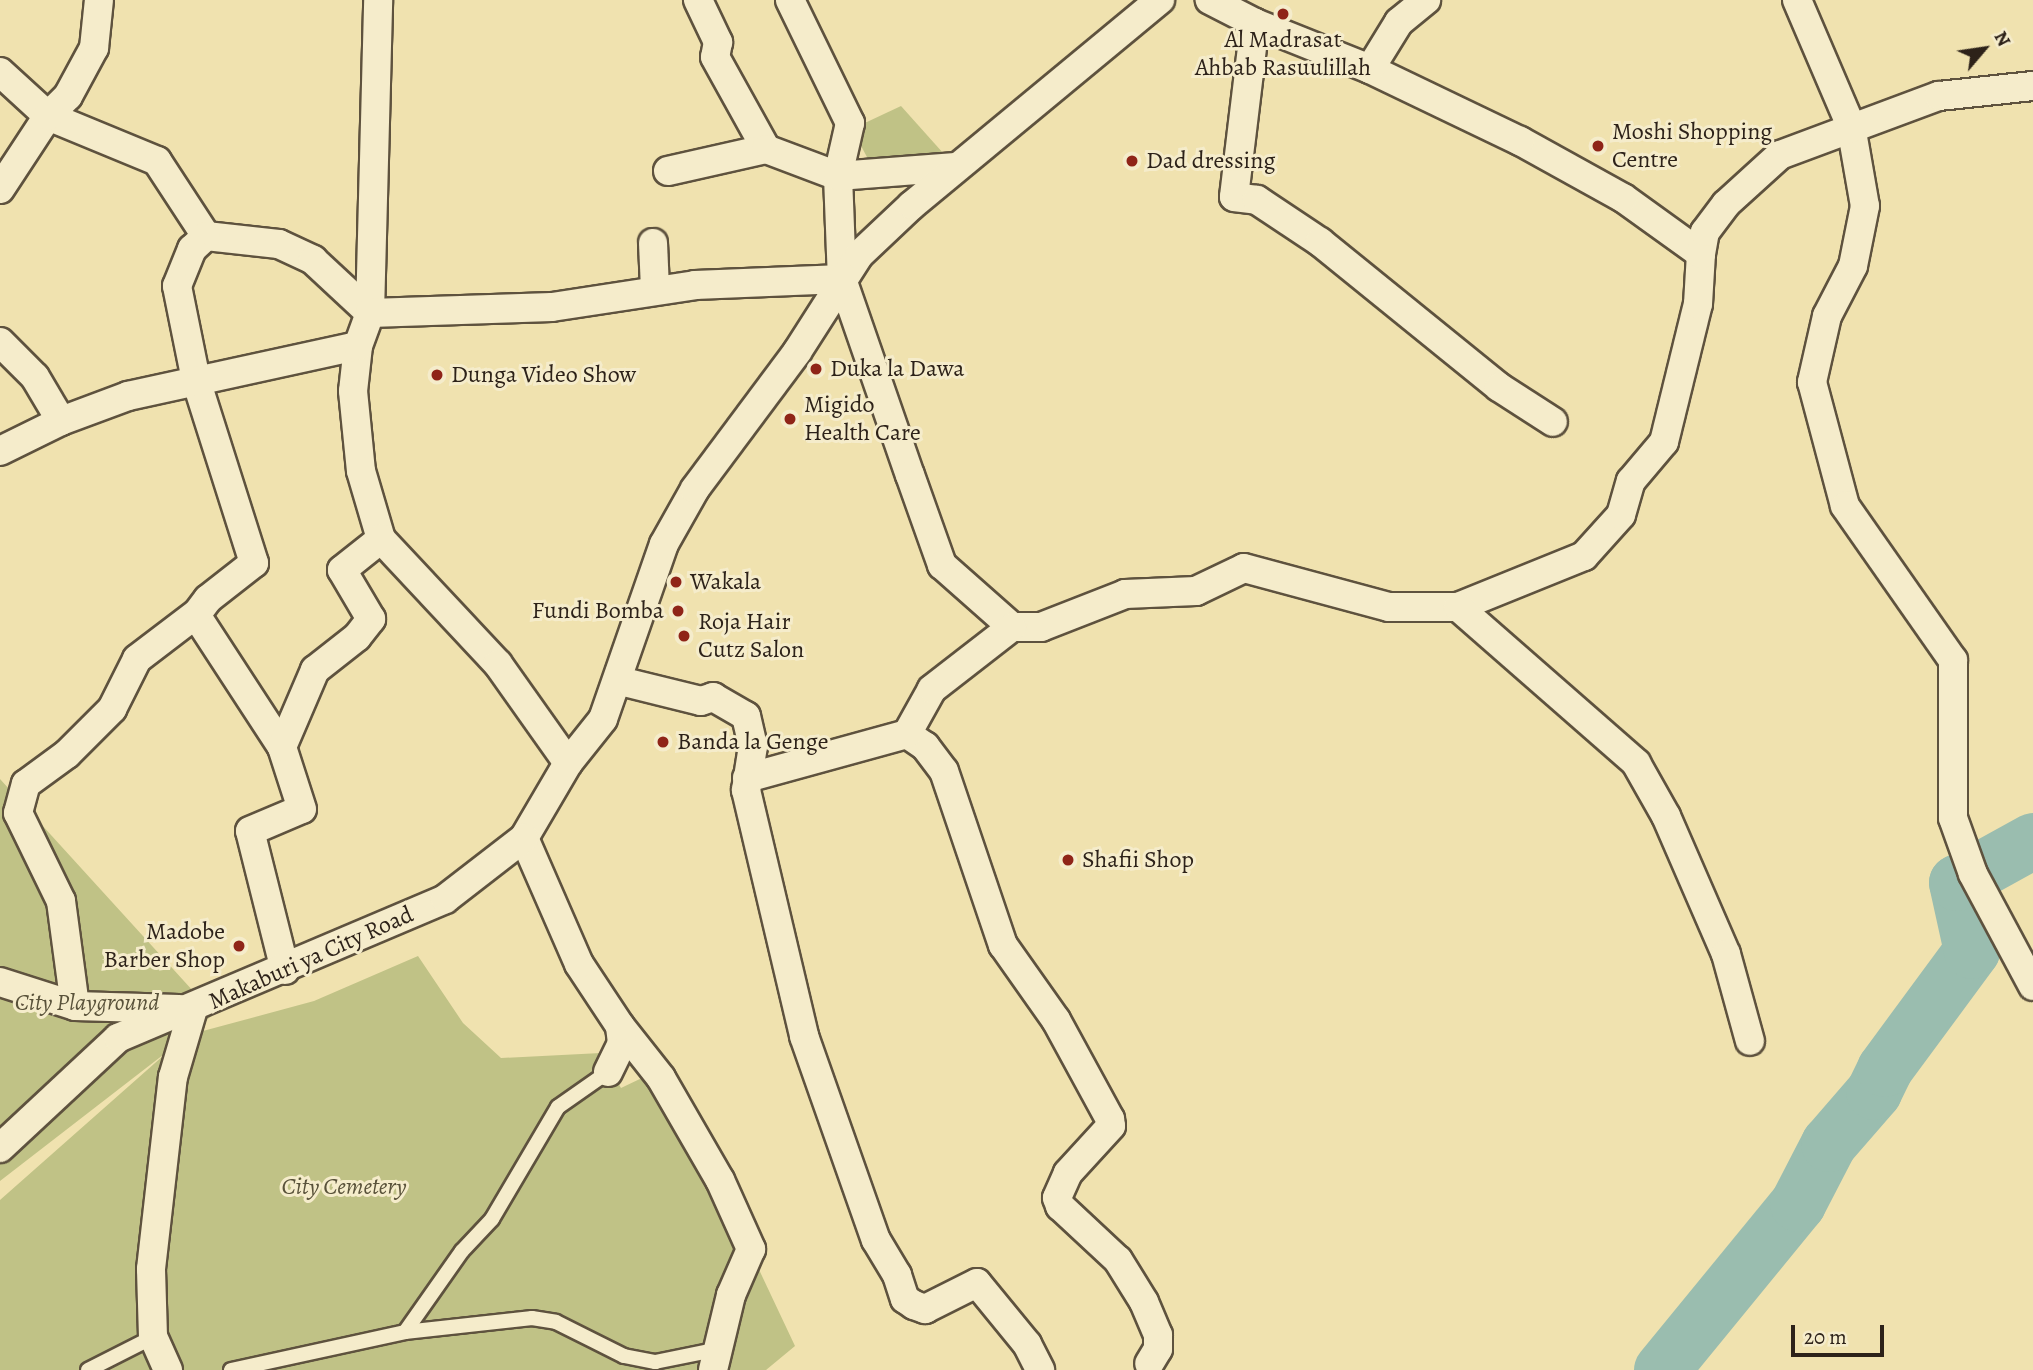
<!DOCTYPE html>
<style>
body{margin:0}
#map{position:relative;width:2033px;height:1370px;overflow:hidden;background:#f0e2af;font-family:Alegreya,serif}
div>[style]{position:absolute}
.green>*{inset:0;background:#c0c286}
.river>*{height:56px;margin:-28px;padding:0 28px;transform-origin:28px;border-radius:28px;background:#9abdaf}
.roads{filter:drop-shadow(2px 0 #5e523e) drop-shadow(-2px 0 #5e523e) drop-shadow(0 2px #5e523e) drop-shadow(0 -2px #5e523e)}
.lane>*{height:14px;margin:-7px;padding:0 7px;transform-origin:7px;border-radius:7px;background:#f5eccb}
.street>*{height:28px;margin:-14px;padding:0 14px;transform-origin:14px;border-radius:14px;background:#f5eccb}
.dots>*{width:19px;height:19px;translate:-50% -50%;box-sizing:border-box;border:4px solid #f5eccb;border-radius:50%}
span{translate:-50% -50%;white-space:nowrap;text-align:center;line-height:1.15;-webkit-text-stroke:6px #f5eccb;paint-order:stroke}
.poi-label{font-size:24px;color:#2d2219}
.left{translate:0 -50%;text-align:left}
.right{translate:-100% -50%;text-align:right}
.street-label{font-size:24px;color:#2d2219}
.park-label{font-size:24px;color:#59523a;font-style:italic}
.north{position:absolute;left:1949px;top:14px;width:70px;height:70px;-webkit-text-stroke:5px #f5eccb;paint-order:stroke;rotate:61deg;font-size:19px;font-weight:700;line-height:28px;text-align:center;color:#2d2219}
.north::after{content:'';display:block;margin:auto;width:24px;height:32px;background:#2d2219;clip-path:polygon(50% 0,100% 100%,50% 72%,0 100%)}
.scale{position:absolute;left:1791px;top:1325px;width:93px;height:32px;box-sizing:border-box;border:4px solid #2d2219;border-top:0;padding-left:9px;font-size:21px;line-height:24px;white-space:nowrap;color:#2d2219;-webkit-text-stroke:5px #f5eccb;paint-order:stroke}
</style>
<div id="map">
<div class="green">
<i style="clip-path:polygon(901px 106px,952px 163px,875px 172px,852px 129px)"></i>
<i style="clip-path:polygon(0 779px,214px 1014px,188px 1035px,314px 1001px,418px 956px,463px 1023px,501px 1058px,601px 1053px,621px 1088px,644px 1077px,730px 1208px,795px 1346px,766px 1370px,0 1370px,0 1200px,172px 1048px,0 1181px)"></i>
</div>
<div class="river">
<i style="left:1662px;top:1370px;width:215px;rotate:-50.7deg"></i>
<i style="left:1798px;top:1204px;width:68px;rotate:-62.7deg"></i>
<i style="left:1829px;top:1144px;width:69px;rotate:-49.1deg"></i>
<i style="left:1874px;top:1092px;width:25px;rotate:-64deg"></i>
<i style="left:1885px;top:1069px;width:147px;rotate:-53.6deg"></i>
<i style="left:1972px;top:951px;width:70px;rotate:-102.4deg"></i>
<i style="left:1957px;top:883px;width:87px;rotate:-28.9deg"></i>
</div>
<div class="roads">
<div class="lane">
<i style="left:405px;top:1332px;width:99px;rotate:-54.9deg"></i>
<i style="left:462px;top:1251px;width:44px;rotate:-46.8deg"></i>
<i style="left:492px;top:1219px;width:130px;rotate:-59.5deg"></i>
<i style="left:558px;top:1107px;width:61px;rotate:-35deg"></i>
<i style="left:88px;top:1370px;width:73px;rotate:-26.9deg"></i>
<i style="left:231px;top:1370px;width:178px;rotate:-12.3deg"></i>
<i style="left:405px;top:1332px;width:128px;rotate:-6.3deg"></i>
<i style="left:532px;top:1318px;width:24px;rotate:9deg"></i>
<i style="left:556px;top:1322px;width:76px;rotate:26.6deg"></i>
<i style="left:624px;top:1356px;width:32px;rotate:11deg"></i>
<i style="left:655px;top:1362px;width:65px;rotate:-11.5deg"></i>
</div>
<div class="street">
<i style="left:698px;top:0;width:47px;rotate:64.5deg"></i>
<i style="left:718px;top:42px;width:15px;rotate:101deg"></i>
<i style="left:715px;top:57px;width:105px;rotate:61deg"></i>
<i style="left:790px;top:0;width:137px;rotate:64deg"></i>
<i style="left:850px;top:123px;width:54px;rotate:102.8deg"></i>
<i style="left:838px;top:176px;width:103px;rotate:87.8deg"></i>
<i style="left:842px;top:279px;width:207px;rotate:70.9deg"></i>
<i style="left:910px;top:475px;width:96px;rotate:70.4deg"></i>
<i style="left:942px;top:565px;width:94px;rotate:41.5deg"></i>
<i style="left:1012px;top:627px;width:29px"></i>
<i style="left:1041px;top:627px;width:90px;rotate:-21.4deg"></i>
<i style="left:1125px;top:594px;width:71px;rotate:-2.4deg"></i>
<i style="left:1196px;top:591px;width:53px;rotate:-25.6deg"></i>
<i style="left:1244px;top:568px;width:150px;rotate:15.1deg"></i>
<i style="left:1389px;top:607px;width:69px"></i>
<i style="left:1458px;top:607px;width:136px;rotate:-22deg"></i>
<i style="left:1584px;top:556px;width:55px;rotate:-47.9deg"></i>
<i style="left:1621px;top:515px;width:35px;rotate:-74deg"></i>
<i style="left:1631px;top:481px;width:51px;rotate:-49.8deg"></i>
<i style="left:1664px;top:442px;width:142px;rotate:-76.2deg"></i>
<i style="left:1698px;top:304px;width:50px;rotate:-86.6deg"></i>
<i style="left:1701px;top:254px;width:96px;rotate:-144.3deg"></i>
<i style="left:1623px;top:198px;width:118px;rotate:-151deg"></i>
<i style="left:1520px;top:141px;width:166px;rotate:-154.4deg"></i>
<i style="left:1370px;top:69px;width:124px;rotate:-158.2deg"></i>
<i style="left:1255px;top:23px;width:51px;rotate:-152.9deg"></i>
<i style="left:1797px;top:0;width:137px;rotate:66.8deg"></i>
<i style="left:1851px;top:126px;width:81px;rotate:80.1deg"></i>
<i style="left:1865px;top:206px;width:61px;rotate:101.3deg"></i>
<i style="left:1853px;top:266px;width:56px;rotate:117.5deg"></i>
<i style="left:1827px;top:316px;width:68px;rotate:102.8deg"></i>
<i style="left:1812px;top:382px;width:128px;rotate:75.1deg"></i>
<i style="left:1845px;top:506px;width:188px;rotate:55deg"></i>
<i style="left:1953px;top:660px;width:158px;rotate:90deg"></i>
<i style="left:1953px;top:818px;width:59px;rotate:70.3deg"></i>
<i style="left:1973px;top:874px;width:127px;rotate:61.8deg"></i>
<i style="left:1255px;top:23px;width:175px;rotate:96.9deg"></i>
<i style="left:1234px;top:197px;width:23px;rotate:7deg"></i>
<i style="left:1257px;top:200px;width:76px;rotate:33.7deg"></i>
<i style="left:1320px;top:242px;width:230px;rotate:39deg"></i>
<i style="left:1499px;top:387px;width:64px;rotate:32.9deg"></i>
<i style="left:1370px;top:69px;width:55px;rotate:-58.3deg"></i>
<i style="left:1399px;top:22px;width:35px;rotate:-39deg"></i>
<i style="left:0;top:72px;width:65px;rotate:42.5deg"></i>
<i style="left:48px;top:116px;width:118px;rotate:22.4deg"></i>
<i style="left:157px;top:161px;width:90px;rotate:56.8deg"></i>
<i style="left:206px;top:236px;width:73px;rotate:6.3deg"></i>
<i style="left:279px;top:244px;width:38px;rotate:25deg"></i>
<i style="left:313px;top:260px;width:78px;rotate:42.9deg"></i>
<i style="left:668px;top:171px;width:100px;rotate:-12.7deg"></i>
<i style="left:766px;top:149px;width:77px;rotate:20.6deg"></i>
<i style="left:838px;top:176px;width:118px;rotate:-4.4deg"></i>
<i style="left:0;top:189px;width:87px;rotate:-56.7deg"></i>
<i style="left:48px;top:116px;width:28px;rotate:-45deg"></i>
<i style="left:68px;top:96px;width:55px;rotate:-61.6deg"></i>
<i style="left:94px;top:48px;width:48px;rotate:-84.1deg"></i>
<i style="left:206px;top:236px;width:19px;rotate:137deg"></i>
<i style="left:192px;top:249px;width:40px;rotate:112deg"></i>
<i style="left:177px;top:286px;width:96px;rotate:78.6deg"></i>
<i style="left:196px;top:380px;width:192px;rotate:72.4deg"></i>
<i style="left:254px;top:563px;width:58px;rotate:142deg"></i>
<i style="left:208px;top:599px;width:20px;rotate:127deg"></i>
<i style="left:196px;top:615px;width:158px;rotate:56.9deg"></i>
<i style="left:653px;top:243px;width:46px;rotate:87.5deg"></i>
<i style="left:1701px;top:254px;width:22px;rotate:-80deg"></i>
<i style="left:1705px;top:232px;width:35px;rotate:-53deg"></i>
<i style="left:1726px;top:204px;width:73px;rotate:-42.2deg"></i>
<i style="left:1780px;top:155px;width:170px;rotate:-20.4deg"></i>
<i style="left:1939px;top:96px;width:95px;rotate:-6.1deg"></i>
<i style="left:370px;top:313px;width:313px;rotate:-88.5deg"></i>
<i style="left:0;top:342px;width:49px;rotate:45deg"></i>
<i style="left:35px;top:377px;width:51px;rotate:59.4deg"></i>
<i style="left:358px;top:346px;width:45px;rotate:96.3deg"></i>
<i style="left:353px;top:391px;width:80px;rotate:84.3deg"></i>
<i style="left:361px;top:471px;width:71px;rotate:73.6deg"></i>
<i style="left:381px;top:539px;width:171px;rotate:46.9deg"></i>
<i style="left:498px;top:664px;width:121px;rotate:54.7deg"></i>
<i style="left:0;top:451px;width:68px;rotate:-26.2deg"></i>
<i style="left:61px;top:421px;width:72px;rotate:-20.5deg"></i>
<i style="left:128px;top:396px;width:235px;rotate:-12.3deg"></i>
<i style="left:358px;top:346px;width:35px;rotate:-70deg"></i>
<i style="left:370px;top:313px;width:182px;rotate:-1.9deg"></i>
<i style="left:552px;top:307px;width:145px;rotate:-8.7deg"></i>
<i style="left:695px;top:285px;width:147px;rotate:-2.3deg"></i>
<i style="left:1458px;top:607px;width:237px;rotate:41.2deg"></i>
<i style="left:1636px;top:763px;width:61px;rotate:60.5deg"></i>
<i style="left:1666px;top:816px;width:150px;rotate:66.5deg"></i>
<i style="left:1726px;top:954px;width:90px;rotate:74.6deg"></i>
<i style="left:620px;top:681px;width:83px;rotate:13.9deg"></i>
<i style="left:701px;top:701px;width:13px;rotate:-18deg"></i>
<i style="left:713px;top:697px;width:38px;rotate:30deg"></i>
<i style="left:746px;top:716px;width:31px;rotate:77deg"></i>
<i style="left:753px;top:746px;width:45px;rotate:99deg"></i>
<i style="left:746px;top:790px;width:253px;rotate:76.7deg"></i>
<i style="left:804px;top:1036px;width:216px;rotate:70.6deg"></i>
<i style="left:876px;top:1240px;width:41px;rotate:59deg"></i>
<i style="left:897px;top:1275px;width:25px;rotate:72deg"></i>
<i style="left:905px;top:1299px;width:11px;rotate:34deg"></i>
<i style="left:914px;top:1305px;width:12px;rotate:20deg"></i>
<i style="left:925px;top:1309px;width:58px;rotate:-26.6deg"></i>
<i style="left:977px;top:1283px;width:79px;rotate:50.7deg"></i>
<i style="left:1027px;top:1344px;width:29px;rotate:63deg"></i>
<i style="left:907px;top:734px;width:22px;rotate:34deg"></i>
<i style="left:925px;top:746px;width:31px;rotate:53deg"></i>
<i style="left:944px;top:771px;width:184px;rotate:71.3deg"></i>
<i style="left:1003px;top:945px;width:92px;rotate:54.8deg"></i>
<i style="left:1056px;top:1020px;width:113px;rotate:61.4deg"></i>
<i style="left:1110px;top:1119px;width:7px;rotate:82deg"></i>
<i style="left:1111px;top:1126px;width:64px;rotate:132.5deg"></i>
<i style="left:1068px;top:1173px;width:27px;rotate:114deg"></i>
<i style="left:1057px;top:1198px;width:9px;rotate:69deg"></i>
<i style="left:1060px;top:1206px;width:79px;rotate:43deg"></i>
<i style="left:1118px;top:1260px;width:49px;rotate:58.2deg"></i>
<i style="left:1144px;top:1302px;width:36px;rotate:67deg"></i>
<i style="left:1158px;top:1335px;width:14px;rotate:90deg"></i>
<i style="left:1158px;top:1349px;width:17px;rotate:121deg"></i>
<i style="left:747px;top:778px;width:166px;rotate:-15.4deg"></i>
<i style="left:907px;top:734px;width:51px;rotate:-60.9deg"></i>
<i style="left:932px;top:689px;width:101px;rotate:-37.8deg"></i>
<i style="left:285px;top:970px;width:143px;rotate:-104.1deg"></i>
<i style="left:250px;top:831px;width:56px;rotate:-22.9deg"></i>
<i style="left:302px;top:809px;width:65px;rotate:-107.9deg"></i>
<i style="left:282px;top:747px;width:84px;rotate:-66.8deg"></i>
<i style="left:315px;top:670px;width:53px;rotate:-38.2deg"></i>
<i style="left:357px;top:637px;width:23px;rotate:-52deg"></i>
<i style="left:371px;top:619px;width:57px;rotate:-120.6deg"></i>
<i style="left:342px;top:570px;width:50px;rotate:-38.5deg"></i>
<i style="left:0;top:982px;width:79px;rotate:17.7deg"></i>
<i style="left:75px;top:1006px;width:104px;rotate:1.7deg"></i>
<i style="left:75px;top:1006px;width:106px;rotate:-97.6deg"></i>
<i style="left:61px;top:901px;width:98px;rotate:-116deg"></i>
<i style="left:18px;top:813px;width:30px;rotate:-75deg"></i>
<i style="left:26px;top:784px;width:51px;rotate:-36.2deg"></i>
<i style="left:67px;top:754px;width:64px;rotate:-45deg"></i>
<i style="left:112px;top:709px;width:56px;rotate:-63.4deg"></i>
<i style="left:137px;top:659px;width:74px;rotate:-37.3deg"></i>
<i style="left:620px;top:1026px;width:66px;rotate:51.7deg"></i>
<i style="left:661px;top:1078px;width:118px;rotate:60deg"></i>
<i style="left:720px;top:1180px;width:76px;rotate:65.8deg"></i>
<i style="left:751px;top:1249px;width:50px;rotate:113.5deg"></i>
<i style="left:731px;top:1295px;width:77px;rotate:103.5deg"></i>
<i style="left:608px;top:1072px;width:32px;rotate:-64deg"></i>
<i style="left:622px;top:1043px;width:17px;rotate:-97deg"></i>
<i style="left:620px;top:1026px;width:74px;rotate:-123.5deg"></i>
<i style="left:579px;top:964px;width:137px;rotate:-113.6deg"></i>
<i style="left:524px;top:838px;width:87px;rotate:-59.6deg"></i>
<i style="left:568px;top:763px;width:56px;rotate:-51.5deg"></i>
<i style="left:603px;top:719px;width:185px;rotate:-70.8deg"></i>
<i style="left:664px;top:544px;width:63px;rotate:-60.6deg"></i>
<i style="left:695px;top:489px;width:171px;rotate:-53.3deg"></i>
<i style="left:797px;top:352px;width:115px;rotate:-57.4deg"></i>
<i style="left:859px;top:255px;width:73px;rotate:-43.3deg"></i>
<i style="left:912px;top:205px;width:322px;rotate:-39.6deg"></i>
<i style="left:0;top:1148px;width:161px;rotate:-43deg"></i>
<i style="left:118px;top:1038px;width:355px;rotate:-23deg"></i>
<i style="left:445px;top:899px;width:100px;rotate:-37.7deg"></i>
<i style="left:168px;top:1370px;width:36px;rotate:-114deg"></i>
<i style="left:153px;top:1337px;width:68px;rotate:-91.7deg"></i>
<i style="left:151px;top:1269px;width:193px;rotate:-83.5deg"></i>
<i style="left:173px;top:1077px;width:71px;rotate:-73.6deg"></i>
</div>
</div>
<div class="dots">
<i style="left:1283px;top:14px;background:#8f2418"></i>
<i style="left:1598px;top:146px;background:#8f2418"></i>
<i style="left:1132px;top:161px;background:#8f2418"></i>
<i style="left:816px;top:369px;background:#8f2418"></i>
<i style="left:437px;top:375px;background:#8f2418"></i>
<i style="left:790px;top:419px;background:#8f2418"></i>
<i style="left:676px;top:582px;background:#8f2418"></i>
<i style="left:678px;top:611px;background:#8f2418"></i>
<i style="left:684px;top:636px;background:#8f2418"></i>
<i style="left:663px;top:742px;background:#8f2418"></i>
<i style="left:1068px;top:860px;background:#8f2418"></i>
<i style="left:239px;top:946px;background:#8f2418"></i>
</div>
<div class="poi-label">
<span style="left:1283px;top:54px">Al Madrasat<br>Ahbab Rasuulillah</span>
<span class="left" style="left:1612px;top:146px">Moshi Shopping<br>Centre</span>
<span class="left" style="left:1146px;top:161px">Dad dressing</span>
<span class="left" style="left:830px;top:369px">Duka la Dawa</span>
<span class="left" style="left:451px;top:375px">Dunga Video Show</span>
<span class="left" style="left:804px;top:419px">Migido<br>Health Care</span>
<span class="left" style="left:690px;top:582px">Wakala</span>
<span class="right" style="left:664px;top:611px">Fundi Bomba</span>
<span class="left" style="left:698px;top:636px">Roja Hair<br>Cutz Salon</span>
<span class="left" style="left:677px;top:742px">Banda la Genge</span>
<span class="left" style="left:1082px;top:860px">Shafii Shop</span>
<span class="right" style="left:225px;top:946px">Madobe<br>Barber Shop</span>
</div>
<div class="street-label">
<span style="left:311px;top:958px;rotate:-24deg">Makaburi ya City Road</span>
</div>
<div class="park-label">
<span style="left:87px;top:1003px">City Playground</span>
<span style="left:344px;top:1187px">City Cemetery</span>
</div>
<div class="north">N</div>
<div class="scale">20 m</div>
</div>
